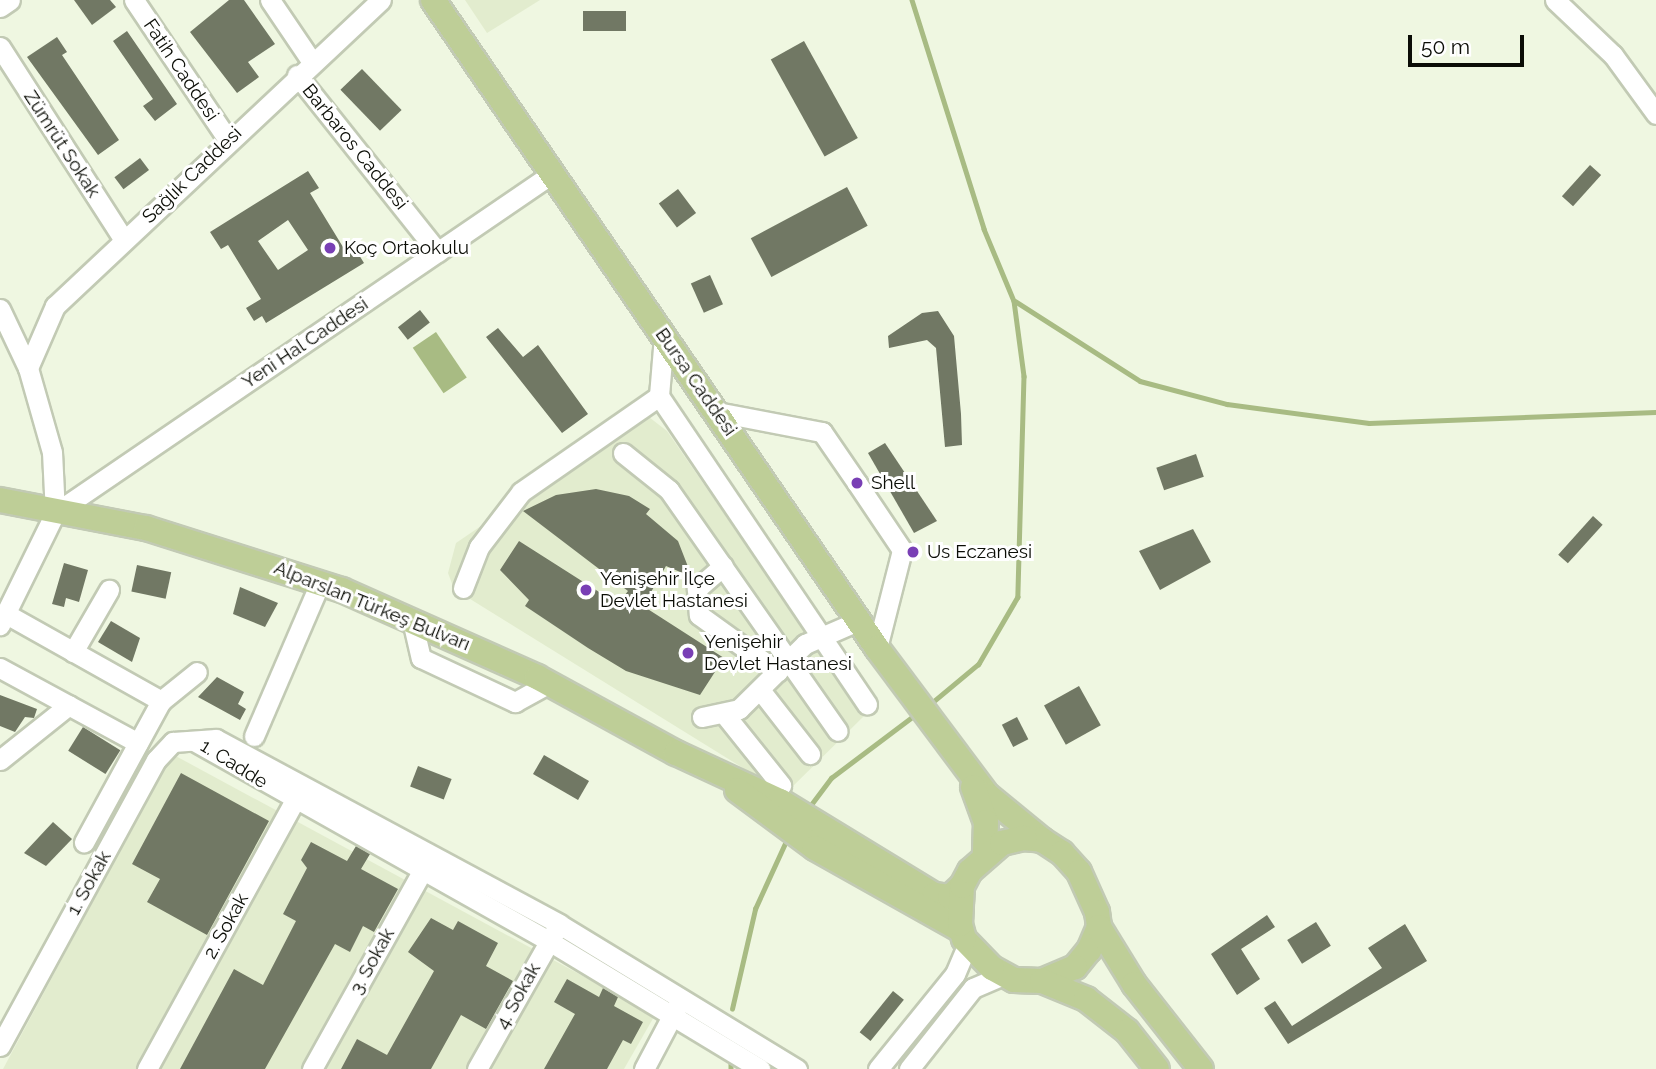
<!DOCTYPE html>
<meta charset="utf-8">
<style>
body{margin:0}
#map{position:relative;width:1656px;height:1069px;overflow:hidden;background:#eff7e1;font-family:Raleway,sans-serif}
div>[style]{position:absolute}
.built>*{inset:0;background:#e2ecce}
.water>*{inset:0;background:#a8bb83;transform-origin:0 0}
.stream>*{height:4.5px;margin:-2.25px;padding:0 2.25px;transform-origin:2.25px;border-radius:2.25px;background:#a8bb83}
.building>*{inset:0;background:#717864;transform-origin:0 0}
.roads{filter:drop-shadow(2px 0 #c2cab4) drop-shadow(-2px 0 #c2cab4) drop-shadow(0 2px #c2cab4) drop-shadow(0 -2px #c2cab4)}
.minor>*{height:19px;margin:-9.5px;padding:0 9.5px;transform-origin:9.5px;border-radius:9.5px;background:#fff}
.major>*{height:24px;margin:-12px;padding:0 12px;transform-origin:12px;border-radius:12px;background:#bece97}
.dots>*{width:19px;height:19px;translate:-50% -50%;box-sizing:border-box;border:4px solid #fff;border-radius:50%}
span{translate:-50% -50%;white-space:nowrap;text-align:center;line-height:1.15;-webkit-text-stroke:6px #fff;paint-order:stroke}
.street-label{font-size:19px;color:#0b0d06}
.poi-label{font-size:19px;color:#0b0d06}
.left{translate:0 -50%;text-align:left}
.scale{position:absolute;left:1408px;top:35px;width:116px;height:32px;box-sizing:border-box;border:4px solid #0b0d06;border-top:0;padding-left:9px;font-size:21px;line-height:24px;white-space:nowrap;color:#0b0d06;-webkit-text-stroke:5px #fff;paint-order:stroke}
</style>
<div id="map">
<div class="built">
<i style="clip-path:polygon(465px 0,540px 0,487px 33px)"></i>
<i style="clip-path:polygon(645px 414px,667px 431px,864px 716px,785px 794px,454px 589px,448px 573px,456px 543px)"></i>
<i style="clip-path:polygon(172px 754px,655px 1015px,624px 1069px,3px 1069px)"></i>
</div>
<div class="water">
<i style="left:436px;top:332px;width:55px;height:28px;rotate:56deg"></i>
</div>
<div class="stream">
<i style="left:912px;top:0;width:240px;rotate:72.5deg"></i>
<i style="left:984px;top:229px;width:78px;rotate:67.4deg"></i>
<i style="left:1014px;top:301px;width:76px;rotate:82.4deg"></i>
<i style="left:1024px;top:376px;width:221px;rotate:91.6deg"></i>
<i style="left:1018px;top:597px;width:78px;rotate:120.2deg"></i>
<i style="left:979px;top:664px;width:62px;rotate:140.2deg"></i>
<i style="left:1015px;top:301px;width:148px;rotate:32.6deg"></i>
<i style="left:1140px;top:381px;width:90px;rotate:14.8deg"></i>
<i style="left:1227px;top:404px;width:143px;rotate:7.6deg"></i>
<i style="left:1369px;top:423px;width:287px;rotate:-2.2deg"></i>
<i style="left:807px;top:810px;width:40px;rotate:-53deg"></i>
<i style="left:831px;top:778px;width:105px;rotate:-36.9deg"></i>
<i style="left:732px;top:1009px;width:103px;rotate:-77deg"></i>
<i style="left:755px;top:909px;width:79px;rotate:-65.4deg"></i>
<i style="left:731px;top:1063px;width:6px;rotate:90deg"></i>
</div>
<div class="building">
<i style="clip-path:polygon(74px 0,110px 0,116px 7px,92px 25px)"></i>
<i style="clip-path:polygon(229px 0,244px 0,275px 44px,248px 62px,259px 77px,237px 93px,190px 32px)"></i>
<i style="left:583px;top:11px;width:43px;height:20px"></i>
<i style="clip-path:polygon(127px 31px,177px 104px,155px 121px,143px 106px,153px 99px,113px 41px)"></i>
<i style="clip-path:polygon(57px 37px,67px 52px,62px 55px,119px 140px,98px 155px,27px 57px)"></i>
<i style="left:804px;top:41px;width:111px;height:38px;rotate:61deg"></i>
<i style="left:362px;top:69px;width:57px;height:30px;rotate:46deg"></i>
<i style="left:140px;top:158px;width:15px;height:32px;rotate:53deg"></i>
<i style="left:1590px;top:165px;width:15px;height:42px;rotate:42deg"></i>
<i style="clip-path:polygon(evenodd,308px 171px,319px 188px,310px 193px,343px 247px,351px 242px,364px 263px,266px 323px,262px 316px,254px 321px,246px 308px,261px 299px,228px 245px,221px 249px,210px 232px,308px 171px,288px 220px,308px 250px,278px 270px,258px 241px,288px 220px)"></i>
<i style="left:847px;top:187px;width:44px;height:109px;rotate:62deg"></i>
<i style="left:678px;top:189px;width:30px;height:24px;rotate:53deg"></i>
<i style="left:710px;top:275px;width:32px;height:21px;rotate:66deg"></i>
<i style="left:420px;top:310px;width:16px;height:28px;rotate:52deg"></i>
<i style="clip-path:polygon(938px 311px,954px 336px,961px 414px,962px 445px,945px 447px,936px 348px,927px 340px,889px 348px,888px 336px,922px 313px)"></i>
<i style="clip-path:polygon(498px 328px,523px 357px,538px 345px,588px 414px,562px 433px,486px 337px)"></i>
<i style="clip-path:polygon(885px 443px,937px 521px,914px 533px,868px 453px)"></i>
<i style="left:1196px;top:454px;width:24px;height:42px;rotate:71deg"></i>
<i style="clip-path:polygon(596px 489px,629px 496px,650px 509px,646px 514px,678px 541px,692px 577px,666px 566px,643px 606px,724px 658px,700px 695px,626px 671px,588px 648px,525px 606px,529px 600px,500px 570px,519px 541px,618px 604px,628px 591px,523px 511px,556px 495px)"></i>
<i style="left:1593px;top:516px;width:13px;height:52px;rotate:42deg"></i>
<i style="clip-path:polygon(1193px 529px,1211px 562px,1160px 590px,1139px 551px)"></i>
<i style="clip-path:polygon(64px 563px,88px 570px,79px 602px,66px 598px,64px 607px,52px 604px)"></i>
<i style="left:137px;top:565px;width:35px;height:27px;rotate:12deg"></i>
<i style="clip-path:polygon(240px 587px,278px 603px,265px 627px,233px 614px)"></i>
<i style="clip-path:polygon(111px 621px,140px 638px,132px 662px,98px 642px)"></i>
<i style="clip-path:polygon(217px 677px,244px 692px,238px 704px,246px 709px,240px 720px,198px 697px)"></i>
<i style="left:1079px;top:686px;width:45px;height:40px;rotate:61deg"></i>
<i style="clip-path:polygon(0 695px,37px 709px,34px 718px,25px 717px,15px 732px,0 726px)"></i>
<i style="left:1017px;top:717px;width:25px;height:17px;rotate:63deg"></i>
<i style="left:83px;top:727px;width:44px;height:28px;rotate:32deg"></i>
<i style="left:544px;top:755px;width:52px;height:22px;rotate:30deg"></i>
<i style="left:418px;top:766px;width:36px;height:22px;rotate:21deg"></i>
<i style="clip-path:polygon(181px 773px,269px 821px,207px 935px,147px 902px,160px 879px,132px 864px)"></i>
<i style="clip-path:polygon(53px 822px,72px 839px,46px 866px,24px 853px)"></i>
<i style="clip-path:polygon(311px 842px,347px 861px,356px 846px,370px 854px,361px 869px,398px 889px,374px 932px,363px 926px,350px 952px,335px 944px,265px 1069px,180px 1069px,234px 969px,263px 985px,296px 921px,283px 914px,307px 868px,301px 860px)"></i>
<i style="clip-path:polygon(1267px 915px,1275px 927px,1241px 949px,1260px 979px,1237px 995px,1211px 954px)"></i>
<i style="clip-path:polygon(431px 918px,453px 930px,458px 921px,498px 943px,486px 966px,513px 981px,486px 1029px,461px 1015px,431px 1069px,341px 1069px,357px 1039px,387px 1055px,434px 971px,408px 952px)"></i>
<i style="left:1316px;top:922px;width:28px;height:34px;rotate:58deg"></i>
<i style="clip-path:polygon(1405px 924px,1427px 961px,1288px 1044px,1264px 1008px,1275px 1001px,1292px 1026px,1382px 968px,1368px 948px)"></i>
<i style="clip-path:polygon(567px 979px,599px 997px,603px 988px,618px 997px,614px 1006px,643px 1022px,631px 1044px,623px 1040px,607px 1069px,544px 1069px,575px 1014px,554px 1002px)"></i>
<i style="left:893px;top:991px;width:14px;height:53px;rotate:39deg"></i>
</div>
<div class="roads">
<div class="minor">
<i style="left:134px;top:0;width:169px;rotate:56.1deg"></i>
<i style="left:270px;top:0;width:75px;rotate:55.9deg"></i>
<i style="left:1555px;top:0;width:80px;rotate:43.5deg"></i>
<i style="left:1613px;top:55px;width:73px;rotate:53.9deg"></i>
<i style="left:0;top:7px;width:12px;rotate:-35deg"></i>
<i style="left:0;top:47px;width:229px;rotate:57.3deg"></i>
<i style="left:297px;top:75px;width:226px;rotate:51.5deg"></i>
<i style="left:0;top:309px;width:65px;rotate:64.6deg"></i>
<i style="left:28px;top:368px;width:87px;rotate:74.1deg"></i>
<i style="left:52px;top:452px;width:61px;rotate:87.2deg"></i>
<i style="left:55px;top:513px;width:125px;rotate:116.2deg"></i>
<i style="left:664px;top:336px;width:60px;rotate:94.8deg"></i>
<i style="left:659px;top:396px;width:372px;rotate:56deg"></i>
<i style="left:28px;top:368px;width:68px;rotate:-66.5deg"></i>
<i style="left:55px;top:306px;width:447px;rotate:-43.2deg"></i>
<i style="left:717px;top:412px;width:107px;rotate:10.8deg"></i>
<i style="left:822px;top:432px;width:62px;rotate:55.5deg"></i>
<i style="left:857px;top:483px;width:81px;rotate:56.1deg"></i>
<i style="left:902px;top:550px;width:101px;rotate:104.3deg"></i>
<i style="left:623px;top:453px;width:59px;rotate:38.8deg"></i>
<i style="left:669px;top:490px;width:294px;rotate:55deg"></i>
<i style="left:55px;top:513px;width:603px;rotate:-34.32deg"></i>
<i style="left:723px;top:566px;width:35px;rotate:139deg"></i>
<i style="left:697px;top:589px;width:26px;rotate:86deg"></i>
<i style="left:699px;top:615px;width:97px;rotate:35.8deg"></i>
<i style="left:463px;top:588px;width:44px;rotate:-68.7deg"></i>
<i style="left:479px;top:547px;width:69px;rotate:-52.6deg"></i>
<i style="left:521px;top:492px;width:168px;rotate:-34.8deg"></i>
<i style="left:8px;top:615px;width:176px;rotate:29.3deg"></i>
<i style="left:161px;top:701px;width:161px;rotate:118.6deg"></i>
<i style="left:412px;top:620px;width:39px;rotate:77deg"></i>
<i style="left:421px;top:658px;width:104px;rotate:25.1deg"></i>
<i style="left:515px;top:702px;width:38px;rotate:-29deg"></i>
<i style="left:73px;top:652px;width:72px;rotate:-59.9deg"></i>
<i style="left:0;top:668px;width:157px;rotate:28.5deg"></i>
<i style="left:761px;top:691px;width:80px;rotate:52.1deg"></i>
<i style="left:161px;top:701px;width:46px;rotate:-38.9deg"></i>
<i style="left:725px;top:715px;width:90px;rotate:51.3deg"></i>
<i style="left:702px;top:717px;width:38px;rotate:-12deg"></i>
<i style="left:739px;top:709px;width:93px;rotate:-44.6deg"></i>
<i style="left:805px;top:644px;width:58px;rotate:-23.5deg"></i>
<i style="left:254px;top:736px;width:167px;rotate:-66.7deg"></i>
<i style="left:194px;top:741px;width:407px;rotate:29.4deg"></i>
<i style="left:549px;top:941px;width:247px;rotate:31.2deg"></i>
<i style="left:0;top:760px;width:88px;rotate:-38.6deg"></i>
<i style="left:0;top:1046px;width:326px;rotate:-61.4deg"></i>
<i style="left:156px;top:760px;width:25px;rotate:-47deg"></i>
<i style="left:173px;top:742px;width:43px;rotate:-4deg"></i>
<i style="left:216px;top:739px;width:390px;rotate:28.3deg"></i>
<i style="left:559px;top:924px;width:279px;rotate:31.4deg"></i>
<i style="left:147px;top:1069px;width:317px;rotate:-61.2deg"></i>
<i style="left:312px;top:1069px;width:240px;rotate:-60.9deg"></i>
<i style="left:477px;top:1069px;width:159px;rotate:-60.5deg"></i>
<i style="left:644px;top:1069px;width:75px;rotate:-62.1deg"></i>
<i style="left:878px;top:1069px;width:122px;rotate:-51deg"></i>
<i style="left:955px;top:974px;width:33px;rotate:-67deg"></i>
<i style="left:909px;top:1069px;width:103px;rotate:-51.7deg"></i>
<i style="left:973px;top:988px;width:33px;rotate:-23deg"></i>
</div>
<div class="major">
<i style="left:433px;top:0;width:786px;rotate:55.58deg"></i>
<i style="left:877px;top:648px;width:184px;rotate:53.2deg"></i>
<i style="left:987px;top:795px;width:71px;rotate:39.3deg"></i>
<i style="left:0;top:500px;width:149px;rotate:10.9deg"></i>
<i style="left:146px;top:528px;width:206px;rotate:17.6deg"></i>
<i style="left:342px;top:590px;width:214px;rotate:24deg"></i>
<i style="left:537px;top:677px;width:158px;rotate:28.7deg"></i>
<i style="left:676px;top:753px;width:115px;rotate:24.8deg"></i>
<i style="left:780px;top:801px;width:180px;rotate:31.4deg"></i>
<i style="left:934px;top:895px;width:16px;rotate:7deg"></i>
<i style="left:950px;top:897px;width:16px;rotate:-43deg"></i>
<i style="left:973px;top:787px;width:37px;rotate:70deg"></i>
<i style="left:986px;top:822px;width:32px;rotate:92deg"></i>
<i style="left:737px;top:790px;width:97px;rotate:36.6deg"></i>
<i style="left:815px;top:848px;width:167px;rotate:29.3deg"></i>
<i style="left:1024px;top:838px;width:18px;rotate:6deg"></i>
<i style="left:1042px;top:840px;width:24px;rotate:33deg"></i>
<i style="left:1062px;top:853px;width:25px;rotate:48deg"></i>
<i style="left:1079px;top:872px;width:44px;rotate:65.8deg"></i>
<i style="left:1097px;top:912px;width:15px;rotate:82deg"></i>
<i style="left:1099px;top:927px;width:25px;rotate:113deg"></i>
<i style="left:1089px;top:950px;width:22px;rotate:129deg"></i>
<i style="left:1075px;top:967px;width:36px;rotate:157deg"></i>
<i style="left:1042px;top:981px;width:28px;rotate:-178deg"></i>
<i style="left:1014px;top:980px;width:25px;rotate:-151deg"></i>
<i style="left:992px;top:968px;width:40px;rotate:-134deg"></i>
<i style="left:964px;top:939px;width:16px;rotate:-105deg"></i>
<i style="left:960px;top:924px;width:38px;rotate:-87deg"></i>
<i style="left:962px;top:886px;width:17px;rotate:-62deg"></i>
<i style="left:970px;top:871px;width:43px;rotate:-41.2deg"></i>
<i style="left:1002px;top:843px;width:23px;rotate:-13deg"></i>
<i style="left:1099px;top:927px;width:67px;rotate:58.4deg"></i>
<i style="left:1134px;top:984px;width:108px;rotate:51.8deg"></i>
<i style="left:1042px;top:981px;width:48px;rotate:22.2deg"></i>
<i style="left:1086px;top:999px;width:52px;rotate:38deg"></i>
<i style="left:1127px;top:1031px;width:48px;rotate:51.7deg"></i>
</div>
</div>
<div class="dots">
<i style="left:330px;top:248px;background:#793fb5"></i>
<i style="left:857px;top:483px;background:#793fb5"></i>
<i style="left:913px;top:552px;background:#793fb5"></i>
<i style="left:586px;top:590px;background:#793fb5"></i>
<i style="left:688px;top:653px;background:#793fb5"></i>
</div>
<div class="street-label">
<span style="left:181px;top:70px;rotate:56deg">Fatih Caddesi</span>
<span style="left:62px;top:144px;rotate:57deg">Zümrüt Sokak</span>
<span style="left:355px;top:147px;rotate:51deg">Barbaros Caddesi</span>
<span style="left:192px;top:175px;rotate:-44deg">Sağlık Caddesi</span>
<span style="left:305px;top:343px;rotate:-34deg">Yeni Hal Caddesi</span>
<span style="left:696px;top:382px;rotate:55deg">Bursa Caddesi</span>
<span style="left:372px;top:606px;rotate:22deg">Alparslan Türkeş Bulvarı</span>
<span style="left:234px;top:764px;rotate:32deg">1. Cadde</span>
<span style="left:89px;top:883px;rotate:-61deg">1. Sokak</span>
<span style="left:226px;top:926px;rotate:-61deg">2. Sokak</span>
<span style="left:372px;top:961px;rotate:-61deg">3. Sokak</span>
<span style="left:518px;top:996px;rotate:-61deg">4. Sokak</span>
</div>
<div class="poi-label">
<span class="left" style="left:344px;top:248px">Koç Ortaokulu</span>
<span class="left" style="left:871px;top:483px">Shell</span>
<span class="left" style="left:927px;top:552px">Us Eczanesi</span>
<span class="left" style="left:600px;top:590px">Yenişehir İlçe<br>Devlet Hastanesi</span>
<span class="left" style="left:704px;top:653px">Yenişehir<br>Devlet Hastanesi</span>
</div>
<div class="scale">50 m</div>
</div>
